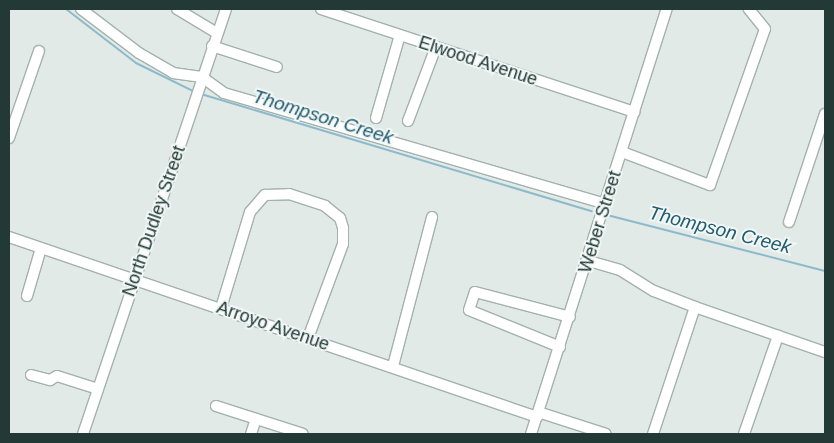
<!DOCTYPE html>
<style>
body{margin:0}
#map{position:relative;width:834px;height:443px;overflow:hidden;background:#e1eae7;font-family:Helvetica,sans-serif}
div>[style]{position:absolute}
.stream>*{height:2px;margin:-1px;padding:0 1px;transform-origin:1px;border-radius:1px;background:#8cbacb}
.roads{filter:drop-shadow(1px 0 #a4b1ae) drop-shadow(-1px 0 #a4b1ae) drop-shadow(0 1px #a4b1ae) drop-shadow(0 -1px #a4b1ae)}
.minor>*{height:10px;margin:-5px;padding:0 5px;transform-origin:5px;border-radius:5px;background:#fff}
span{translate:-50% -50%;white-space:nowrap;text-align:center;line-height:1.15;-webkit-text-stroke:4px #f1f7f4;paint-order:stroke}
.street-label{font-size:18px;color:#223936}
.water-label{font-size:19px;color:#225a70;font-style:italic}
.frame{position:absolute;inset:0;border:10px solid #223936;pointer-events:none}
</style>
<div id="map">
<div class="stream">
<i style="left:66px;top:9px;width:88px;rotate:37.6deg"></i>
<i style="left:136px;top:63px;width:66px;rotate:26.2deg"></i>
<i style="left:201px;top:94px;width:408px;rotate:16.7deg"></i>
<i style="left:607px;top:215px;width:225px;rotate:14.4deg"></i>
</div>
<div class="roads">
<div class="minor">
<i style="left:81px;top:9px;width:73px;rotate:37.2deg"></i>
<i style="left:139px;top:53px;width:39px;rotate:30deg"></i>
<i style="left:173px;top:73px;width:29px;rotate:8deg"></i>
<i style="left:202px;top:77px;width:27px;rotate:36deg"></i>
<i style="left:224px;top:93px;width:395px;rotate:16.2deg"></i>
<i style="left:177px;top:9px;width:47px;rotate:31deg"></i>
<i style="left:321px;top:9px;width:330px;rotate:18.2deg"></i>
<i style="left:212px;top:46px;width:68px;rotate:17.9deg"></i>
<i style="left:376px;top:118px;width:86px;rotate:-73.9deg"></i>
<i style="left:408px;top:121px;width:79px;rotate:-69.3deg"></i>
<i style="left:9px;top:138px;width:92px;rotate:-71deg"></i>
<i style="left:622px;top:152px;width:94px;rotate:20.6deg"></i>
<i style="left:710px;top:185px;width:165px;rotate:-70.6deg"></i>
<i style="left:765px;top:29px;width:26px;rotate:-129deg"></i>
<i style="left:789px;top:222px;width:114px;rotate:-71.6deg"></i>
<i style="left:9px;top:237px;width:558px;rotate:18.82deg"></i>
<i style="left:589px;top:261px;width:32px;rotate:16deg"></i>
<i style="left:620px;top:270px;width:40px;rotate:32deg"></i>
<i style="left:654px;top:291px;width:44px;rotate:21.3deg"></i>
<i style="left:695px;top:307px;width:138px;rotate:19.1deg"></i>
<i style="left:27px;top:296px;width:50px;rotate:-73.7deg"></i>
<i style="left:221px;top:308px;width:100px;rotate:-73.2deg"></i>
<i style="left:250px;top:212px;width:23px;rotate:-49deg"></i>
<i style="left:265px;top:195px;width:24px;rotate:-2deg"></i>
<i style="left:289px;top:194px;width:38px;rotate:18deg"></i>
<i style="left:325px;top:206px;width:19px;rotate:39deg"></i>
<i style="left:340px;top:218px;width:10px;rotate:73deg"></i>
<i style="left:343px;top:228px;width:16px;rotate:90deg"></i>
<i style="left:343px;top:244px;width:100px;rotate:110.4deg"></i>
<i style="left:560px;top:347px;width:98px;rotate:-157.9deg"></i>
<i style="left:469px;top:310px;width:19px;rotate:-72deg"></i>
<i style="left:475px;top:292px;width:98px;rotate:14.7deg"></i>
<i style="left:393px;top:366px;width:154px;rotate:-75.3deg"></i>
<i style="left:31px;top:375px;width:20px;rotate:15deg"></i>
<i style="left:50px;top:380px;width:8px;rotate:-30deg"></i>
<i style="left:57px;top:376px;width:43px;rotate:17.6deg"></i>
<i style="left:216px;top:406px;width:91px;rotate:17.8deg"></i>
<i style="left:538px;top:412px;width:71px;rotate:17.9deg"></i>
<i style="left:83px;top:434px;width:448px;rotate:-71.4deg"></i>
<i style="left:251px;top:434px;width:16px;rotate:-72deg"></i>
<i style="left:531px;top:434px;width:446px;rotate:-72.3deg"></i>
<i style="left:653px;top:434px;width:134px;rotate:-71.7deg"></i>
<i style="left:744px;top:434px;width:104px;rotate:-70.9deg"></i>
</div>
</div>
<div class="street-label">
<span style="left:478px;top:61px;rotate:18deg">Elwood Avenue</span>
<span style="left:154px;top:221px;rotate:-71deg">North Dudley Street</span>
<span style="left:600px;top:222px;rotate:-73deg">Weber Street</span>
<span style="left:273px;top:326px;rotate:19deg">Arroyo Avenue</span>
</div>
<div class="water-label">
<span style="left:323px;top:117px;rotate:17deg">Thompson Creek</span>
<span style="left:720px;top:230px;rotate:14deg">Thompson Creek</span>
</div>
<div class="frame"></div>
</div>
